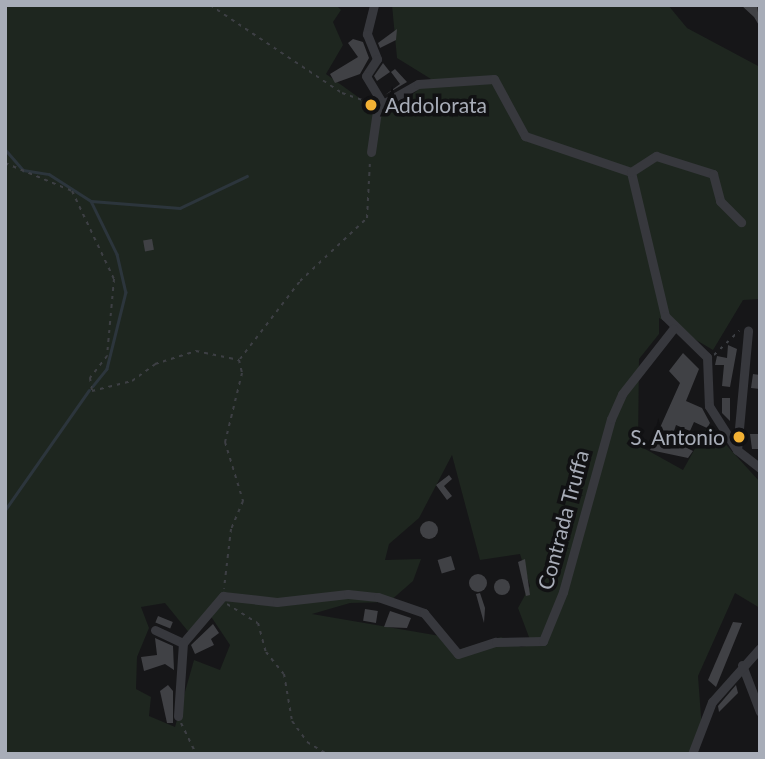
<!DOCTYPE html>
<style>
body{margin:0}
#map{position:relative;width:765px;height:759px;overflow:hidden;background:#161618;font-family:Lato,sans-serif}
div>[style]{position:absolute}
.green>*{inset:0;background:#1e261f}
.stream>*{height:2.5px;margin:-1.25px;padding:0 1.25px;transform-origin:1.25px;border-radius:1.25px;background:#2c353c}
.building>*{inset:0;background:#404145;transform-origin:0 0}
.round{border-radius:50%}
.path>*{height:2px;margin-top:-1px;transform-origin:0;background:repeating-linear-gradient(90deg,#3d3f44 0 3.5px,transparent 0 8.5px)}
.street>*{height:9px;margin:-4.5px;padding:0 4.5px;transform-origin:4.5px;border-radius:4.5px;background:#37383d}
.dots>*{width:19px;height:19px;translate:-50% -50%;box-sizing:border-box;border:4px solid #111113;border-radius:50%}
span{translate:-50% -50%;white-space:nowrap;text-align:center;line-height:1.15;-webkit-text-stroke:7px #111113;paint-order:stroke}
.poi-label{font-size:21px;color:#a8adb8}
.left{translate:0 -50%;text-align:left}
.right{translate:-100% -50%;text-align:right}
.street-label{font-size:21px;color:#a8adb8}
.frame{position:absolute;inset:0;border:7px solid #a8adb8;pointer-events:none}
</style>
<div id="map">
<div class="green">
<i style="clip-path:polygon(evenodd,5px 5px,336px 5px,341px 10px,333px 22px,343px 45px,326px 74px,379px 112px,396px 108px,431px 79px,397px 58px,392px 5px,668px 5px,687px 28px,760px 67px,760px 299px,743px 300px,713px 350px,659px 318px,659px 334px,639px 359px,638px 445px,683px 470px,708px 425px,760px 482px,760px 608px,735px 593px,698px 676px,702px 730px,690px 754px,5px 754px,5px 5px,452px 455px,480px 560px,520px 554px,530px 586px,518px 608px,532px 645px,521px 647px,501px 637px,451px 652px,446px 637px,312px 614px,350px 603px,389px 602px,413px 581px,421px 559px,385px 560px,389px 544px,419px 518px,452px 455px,5px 5px,165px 603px,191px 635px,210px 615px,230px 645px,220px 670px,194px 660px,175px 727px,149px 716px,151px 697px,136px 689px,137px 657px,149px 628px,141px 607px,165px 603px)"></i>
</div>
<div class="stream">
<i style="left:5px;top:149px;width:28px;rotate:49deg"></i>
<i style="left:23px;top:170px;width:26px;rotate:9deg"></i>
<i style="left:49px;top:174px;width:50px;rotate:32.7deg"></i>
<i style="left:91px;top:201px;width:59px;rotate:63.9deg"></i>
<i style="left:117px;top:254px;width:39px;rotate:77deg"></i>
<i style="left:126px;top:292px;width:79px;rotate:103.9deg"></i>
<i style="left:107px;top:369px;width:22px;rotate:129deg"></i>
<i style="left:91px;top:201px;width:89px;rotate:4.5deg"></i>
<i style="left:180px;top:208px;width:74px;rotate:-25.5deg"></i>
<i style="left:5px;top:510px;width:146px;rotate:-55deg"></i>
</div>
<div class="building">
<i style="clip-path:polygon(741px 5px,757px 5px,760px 27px,754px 17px)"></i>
<i style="clip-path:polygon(397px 29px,396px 40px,380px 48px,378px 43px)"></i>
<i style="clip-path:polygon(353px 39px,363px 42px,369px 58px,360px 74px,335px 83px,330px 74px,358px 57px,348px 43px)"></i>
<i style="clip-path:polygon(383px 63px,390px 72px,377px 81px,374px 76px)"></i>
<i style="clip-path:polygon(395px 69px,407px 82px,385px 95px,400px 84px,391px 72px)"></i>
<i style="left:152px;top:239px;width:11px;height:9px;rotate:80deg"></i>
<i style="clip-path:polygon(728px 345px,737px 349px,730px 387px,722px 386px,724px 365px,715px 365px,717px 356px,727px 358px)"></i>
<i style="clip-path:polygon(683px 353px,699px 369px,686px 401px,702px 408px,710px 423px,707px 428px,694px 422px,690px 431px,676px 425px,671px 440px,693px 451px,688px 458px,650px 450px,680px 383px,669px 371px)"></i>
<i style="clip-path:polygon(753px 374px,760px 375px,760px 389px,751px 388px)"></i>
<i style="clip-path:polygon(722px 398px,730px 398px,730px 421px,722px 413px)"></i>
<i style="clip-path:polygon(750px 434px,760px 434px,760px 449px,752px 449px)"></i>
<i style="clip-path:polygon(449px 475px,452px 479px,444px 486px,452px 496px,447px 500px,436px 485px)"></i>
<i class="round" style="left:420px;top:521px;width:18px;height:18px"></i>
<i style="left:451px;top:556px;width:14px;height:14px;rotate:73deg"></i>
<i style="clip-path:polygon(525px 559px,530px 595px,526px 596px,518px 562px)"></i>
<i class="round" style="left:469px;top:574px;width:18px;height:18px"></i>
<i class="round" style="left:494px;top:579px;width:16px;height:16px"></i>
<i style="clip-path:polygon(480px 593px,485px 608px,484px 623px,476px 594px)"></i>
<i style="left:365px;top:609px;width:13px;height:12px;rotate:9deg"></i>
<i style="clip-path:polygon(390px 611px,411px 618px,407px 628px,384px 627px)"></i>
<i style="left:158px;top:616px;width:16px;height:7px;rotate:22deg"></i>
<i style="clip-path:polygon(733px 622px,742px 623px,716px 687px,708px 680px)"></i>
<i style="clip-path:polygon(213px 624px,219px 633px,211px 639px,214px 645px,195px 654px,191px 645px)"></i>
<i style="clip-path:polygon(155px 638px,173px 646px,174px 670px,165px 664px,144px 671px,141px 657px,157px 655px)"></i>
<i style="clip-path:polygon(168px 685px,173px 691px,173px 723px,167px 723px,160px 691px)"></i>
<i style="clip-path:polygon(736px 685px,738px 693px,719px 712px,718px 706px)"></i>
</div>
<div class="path">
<i style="left:210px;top:5px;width:159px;rotate:33.7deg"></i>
<i style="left:342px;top:93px;width:31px;rotate:19deg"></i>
<i style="left:5px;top:163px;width:73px;rotate:22.7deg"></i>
<i style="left:72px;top:191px;width:98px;rotate:64.5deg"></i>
<i style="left:114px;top:279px;width:77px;rotate:95.2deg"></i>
<i style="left:107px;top:356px;width:28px;rotate:128deg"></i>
<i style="left:90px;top:378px;width:13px;rotate:81deg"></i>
<i style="left:92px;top:391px;width:41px;rotate:-14deg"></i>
<i style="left:132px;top:381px;width:29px;rotate:-36deg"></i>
<i style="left:155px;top:364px;width:43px;rotate:-17.6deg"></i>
<i style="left:196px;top:351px;width:44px;rotate:11.8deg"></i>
<i style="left:239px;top:360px;width:13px;rotate:77deg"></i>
<i style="left:242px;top:373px;width:71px;rotate:103.8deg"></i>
<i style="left:225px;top:442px;width:62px;rotate:73deg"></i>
<i style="left:243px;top:501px;width:30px;rotate:113deg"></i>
<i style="left:231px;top:529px;width:60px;rotate:96.7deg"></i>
<i style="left:714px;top:355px;width:35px;rotate:-44deg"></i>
<i style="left:240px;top:359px;width:98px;rotate:-52.4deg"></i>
<i style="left:300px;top:281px;width:92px;rotate:-43.2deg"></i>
<i style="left:367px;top:218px;width:58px;rotate:-87deg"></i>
<i style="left:227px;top:604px;width:36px;rotate:32deg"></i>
<i style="left:258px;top:623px;width:30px;rotate:75deg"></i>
<i style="left:266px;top:652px;width:28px;rotate:51deg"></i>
<i style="left:284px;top:674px;width:48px;rotate:80.3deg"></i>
<i style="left:292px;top:721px;width:26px;rotate:54deg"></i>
<i style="left:307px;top:742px;width:23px;rotate:31deg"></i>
<i style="left:181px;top:723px;width:34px;rotate:64deg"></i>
</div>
<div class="street">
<i style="left:374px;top:5px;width:30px;rotate:104deg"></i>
<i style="left:367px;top:34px;width:27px;rotate:68deg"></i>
<i style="left:377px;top:59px;width:20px;rotate:123deg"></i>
<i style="left:366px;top:76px;width:33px;rotate:59deg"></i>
<i style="left:383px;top:104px;width:40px;rotate:-29.7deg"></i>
<i style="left:418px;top:84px;width:76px;rotate:-3.8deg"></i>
<i style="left:494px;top:79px;width:65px;rotate:61.5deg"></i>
<i style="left:525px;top:136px;width:112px;rotate:18.8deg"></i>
<i style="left:371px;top:152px;width:49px;rotate:-81.7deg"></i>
<i style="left:631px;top:172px;width:148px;rotate:76.7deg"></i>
<i style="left:665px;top:316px;width:59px;rotate:44.3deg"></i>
<i style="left:707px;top:357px;width:49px;rotate:87.7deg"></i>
<i style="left:709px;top:406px;width:52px;rotate:57.5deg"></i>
<i style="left:737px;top:450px;width:29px;rotate:38deg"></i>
<i style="left:631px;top:172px;width:30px;rotate:-33deg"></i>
<i style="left:656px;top:156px;width:60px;rotate:17.5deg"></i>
<i style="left:713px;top:174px;width:28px;rotate:75deg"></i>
<i style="left:720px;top:201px;width:30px;rotate:45deg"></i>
<i style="left:737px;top:450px;width:120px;rotate:-84.7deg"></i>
<i style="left:155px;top:630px;width:31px;rotate:25deg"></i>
<i style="left:183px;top:643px;width:62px;rotate:-49.6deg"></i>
<i style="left:223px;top:596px;width:54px;rotate:6.3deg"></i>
<i style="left:277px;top:602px;width:71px;rotate:-6.4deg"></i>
<i style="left:348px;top:594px;width:30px;rotate:6deg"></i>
<i style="left:378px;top:597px;width:49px;rotate:19.2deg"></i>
<i style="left:424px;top:613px;width:53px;rotate:50.3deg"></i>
<i style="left:458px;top:654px;width:40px;rotate:-18deg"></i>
<i style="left:496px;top:642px;width:47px;rotate:-1.2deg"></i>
<i style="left:543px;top:641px;width:53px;rotate:-67.8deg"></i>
<i style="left:563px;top:592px;width:180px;rotate:-74.5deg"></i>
<i style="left:611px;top:419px;width:27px;rotate:-66deg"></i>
<i style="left:622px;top:394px;width:83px;rotate:-51.9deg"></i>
<i style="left:742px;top:665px;width:50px;rotate:69deg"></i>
<i style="left:178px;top:716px;width:73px;rotate:-86.1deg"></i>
<i style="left:692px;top:754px;width:56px;rotate:-69deg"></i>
<i style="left:712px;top:702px;width:72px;rotate:-48.4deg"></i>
</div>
<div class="dots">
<i style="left:371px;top:105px;background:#f2b134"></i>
<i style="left:739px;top:437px;background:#f2b134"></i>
</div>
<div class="poi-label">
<span class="left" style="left:385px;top:105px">Addolorata</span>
<span class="right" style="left:725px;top:437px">S. Antonio</span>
</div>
<div class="street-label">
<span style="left:563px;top:520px;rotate:-75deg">Contrada Truffa</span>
</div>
<div class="frame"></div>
</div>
